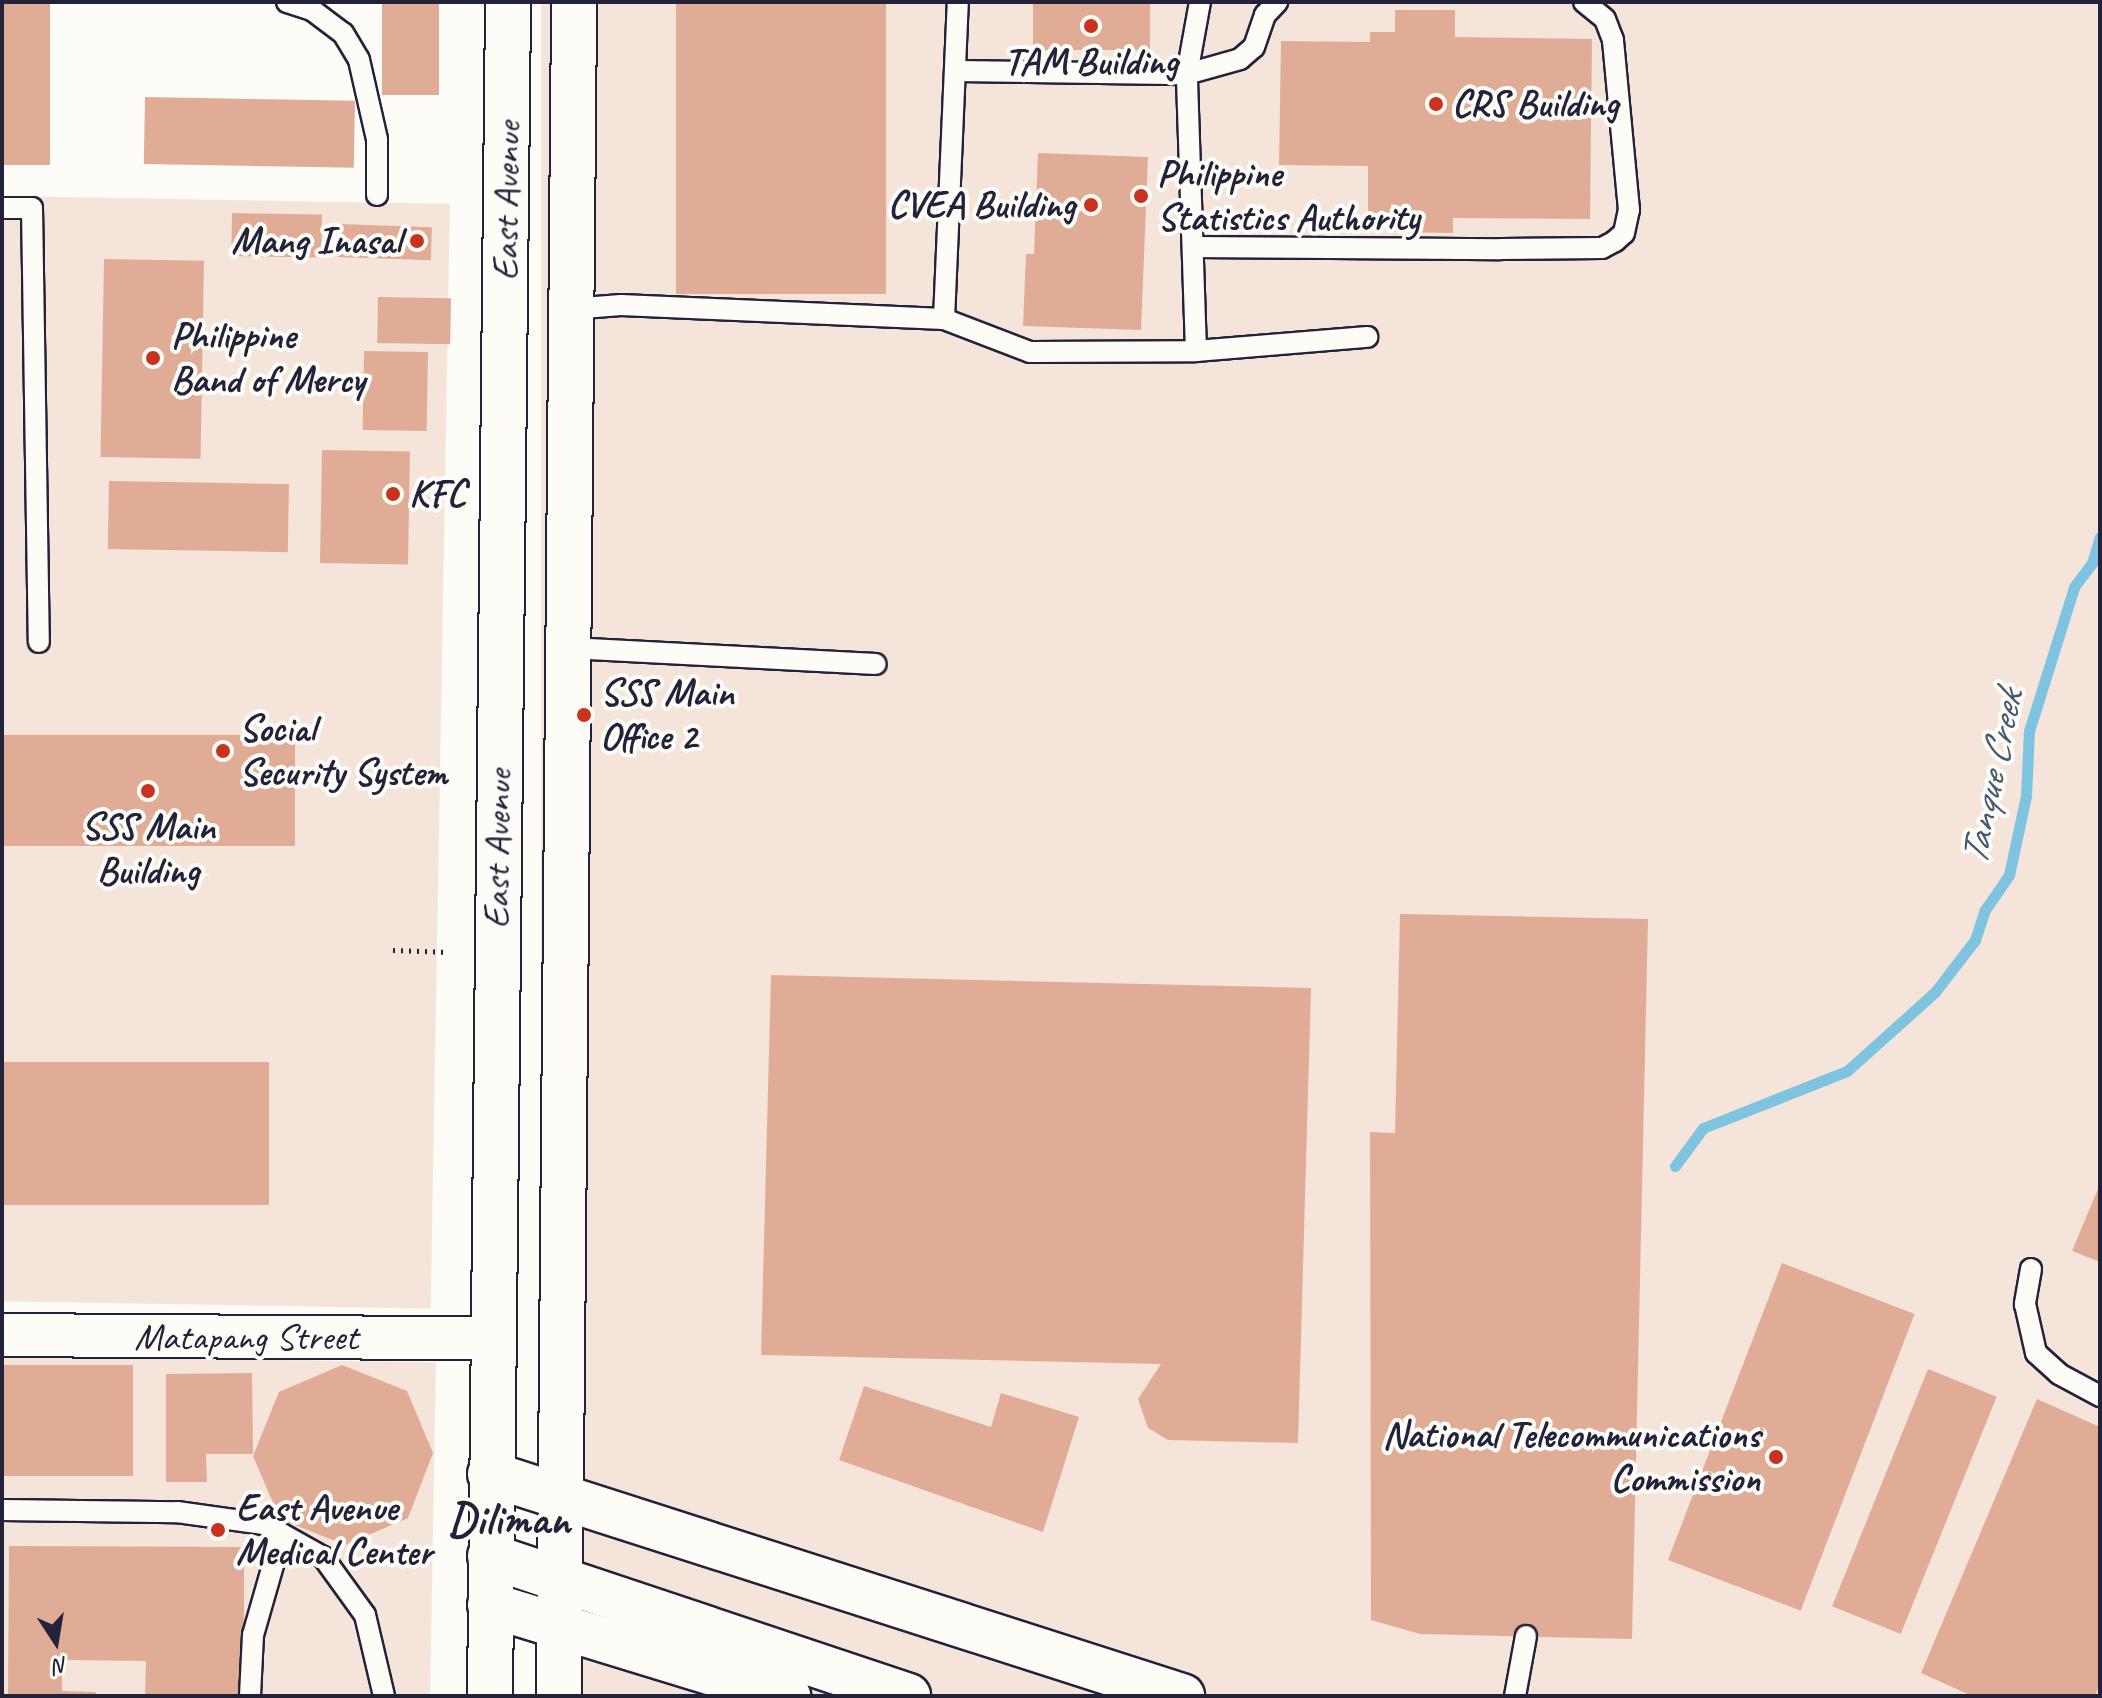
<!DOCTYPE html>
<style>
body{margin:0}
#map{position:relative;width:2102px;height:1698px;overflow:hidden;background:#fdfcf7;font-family:Caveat,sans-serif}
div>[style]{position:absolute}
.built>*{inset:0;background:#f5e4da;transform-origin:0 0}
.stream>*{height:11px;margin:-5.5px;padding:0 5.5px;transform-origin:5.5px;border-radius:5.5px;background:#7ec3df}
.building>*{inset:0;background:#e1ac96;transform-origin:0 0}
.path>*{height:5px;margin-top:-2.5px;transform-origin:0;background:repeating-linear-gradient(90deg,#22223b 0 2px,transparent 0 8px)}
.roads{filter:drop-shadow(2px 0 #22223b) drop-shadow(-2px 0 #22223b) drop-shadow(0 2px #22223b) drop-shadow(0 -2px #22223b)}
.lane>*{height:20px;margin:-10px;padding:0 10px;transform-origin:10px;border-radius:10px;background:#fdfcf7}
.street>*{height:42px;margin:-21px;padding:0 21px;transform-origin:21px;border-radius:21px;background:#fdfcf7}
.secondary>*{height:44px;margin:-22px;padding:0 22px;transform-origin:22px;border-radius:22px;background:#fdfcf7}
.primary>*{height:44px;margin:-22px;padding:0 22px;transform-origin:22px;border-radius:22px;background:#fdfcf7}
.dots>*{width:22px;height:22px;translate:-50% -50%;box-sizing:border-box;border:4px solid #fdfcf7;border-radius:50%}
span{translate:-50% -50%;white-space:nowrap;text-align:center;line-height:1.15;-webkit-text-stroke:8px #fdfcf7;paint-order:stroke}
.poi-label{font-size:38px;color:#22223b;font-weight:700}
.left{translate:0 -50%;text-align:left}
.right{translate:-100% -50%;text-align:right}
.street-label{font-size:38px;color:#22223b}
.water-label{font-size:40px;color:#425a74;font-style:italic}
.district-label{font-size:46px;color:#22223b;font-weight:700}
.frame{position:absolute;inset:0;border:4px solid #22223b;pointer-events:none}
.north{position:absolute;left:16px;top:1602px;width:80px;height:80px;-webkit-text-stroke:6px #fdfcf7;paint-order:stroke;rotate:168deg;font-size:22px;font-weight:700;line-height:32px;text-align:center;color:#22223b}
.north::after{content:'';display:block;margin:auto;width:28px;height:36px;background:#22223b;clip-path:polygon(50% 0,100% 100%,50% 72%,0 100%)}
</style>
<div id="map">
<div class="built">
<i style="left:541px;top:2px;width:1559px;height:1694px"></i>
<i style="left:2px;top:196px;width:448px;height:1105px;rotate:1deg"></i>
<i style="left:2px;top:1355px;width:434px;height:341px;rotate:1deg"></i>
</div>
<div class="stream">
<i style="left:1675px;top:1166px;width:47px;rotate:-53.6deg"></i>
<i style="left:1703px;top:1128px;width:155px;rotate:-21.6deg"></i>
<i style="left:1847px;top:1071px;width:118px;rotate:-41.9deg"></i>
<i style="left:1935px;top:992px;width:66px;rotate:-52.4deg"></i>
<i style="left:1975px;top:940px;width:32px;rotate:-72deg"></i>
<i style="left:1985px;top:910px;width:42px;rotate:-55.6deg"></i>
<i style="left:2009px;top:875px;width:81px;rotate:-77.9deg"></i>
<i style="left:2026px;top:796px;width:65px;rotate:-87.4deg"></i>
<i style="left:2029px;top:731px;width:151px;rotate:-72.6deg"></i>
<i style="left:2074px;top:587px;width:30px;rotate:-53deg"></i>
<i style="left:2092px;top:563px;width:27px;rotate:-73deg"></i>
</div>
<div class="building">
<i style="left:2px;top:2px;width:48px;height:163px"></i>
<i style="left:382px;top:2px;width:57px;height:93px"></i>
<i style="left:676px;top:2px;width:210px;height:292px"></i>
<i style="left:1033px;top:2px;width:117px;height:48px"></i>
<i style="clip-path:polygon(1395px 10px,1455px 10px,1455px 37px,1592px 39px,1590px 219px,1453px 218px,1453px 233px,1392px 232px,1392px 213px,1368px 213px,1368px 166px,1279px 165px,1281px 41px,1370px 42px,1370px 32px,1395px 32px)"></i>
<i style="left:145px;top:97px;width:210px;height:67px;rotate:1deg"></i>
<i style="clip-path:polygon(1038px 153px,1148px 157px,1141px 330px,1023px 326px,1026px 254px,1034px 254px)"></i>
<i style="left:232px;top:213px;width:90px;height:43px;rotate:1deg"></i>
<i style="left:339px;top:224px;width:93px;height:33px;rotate:2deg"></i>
<i style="left:104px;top:259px;width:100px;height:198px;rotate:1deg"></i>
<i style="left:378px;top:297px;width:73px;height:46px;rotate:1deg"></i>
<i style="left:364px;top:351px;width:64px;height:79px;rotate:1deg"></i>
<i style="left:322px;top:450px;width:88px;height:113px;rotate:1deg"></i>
<i style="left:109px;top:481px;width:180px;height:68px;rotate:1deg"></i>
<i style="left:2px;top:735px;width:293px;height:111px"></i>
<i style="clip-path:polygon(1400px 914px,1648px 919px,1632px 1639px,1420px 1634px,1371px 1620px,1370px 1132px,1395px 1133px)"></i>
<i style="clip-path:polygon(771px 975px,1311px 988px,1298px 1443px,1168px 1440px,1148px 1428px,1138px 1399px,1161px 1364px,761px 1355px)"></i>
<i style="left:2px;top:1062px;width:267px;height:143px"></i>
<i style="clip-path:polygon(2100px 1184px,2100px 1262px,2072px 1251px)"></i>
<i style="left:1782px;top:1263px;width:142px;height:318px;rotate:21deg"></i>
<i style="left:2px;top:1365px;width:131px;height:111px"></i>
<i style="clip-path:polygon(342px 1365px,407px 1391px,433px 1453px,408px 1518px,345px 1545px,280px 1519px,253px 1456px,279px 1392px)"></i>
<i style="left:1928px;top:1369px;width:74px;height:256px;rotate:22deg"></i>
<i style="clip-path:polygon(252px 1373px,253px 1454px,206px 1454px,207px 1482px,166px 1482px,166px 1374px)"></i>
<i style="clip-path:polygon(864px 1386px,991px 1427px,1001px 1393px,1079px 1417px,1043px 1532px,839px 1460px)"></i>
<i style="clip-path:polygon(2037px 1399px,2100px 1427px,2100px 1683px,2095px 1696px,1972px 1696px,1921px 1673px)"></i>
<i style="clip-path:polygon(9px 1546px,244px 1547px,244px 1696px,145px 1696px,146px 1661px,62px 1660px,62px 1691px,96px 1692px,96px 1696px,8px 1696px)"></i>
</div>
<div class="path">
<i style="left:393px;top:950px;width:56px;rotate:2deg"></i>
</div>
<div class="roads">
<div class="lane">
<i style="left:287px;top:2px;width:26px;rotate:18deg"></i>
<i style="left:312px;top:10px;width:39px;rotate:37deg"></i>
<i style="left:343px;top:33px;width:31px;rotate:59deg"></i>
<i style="left:359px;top:60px;width:81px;rotate:77.2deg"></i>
<i style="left:377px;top:139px;width:56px;rotate:90deg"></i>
<i style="left:958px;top:71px;width:229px;rotate:0.8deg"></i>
<i style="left:1187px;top:74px;width:55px;rotate:-15.8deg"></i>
<i style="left:1240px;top:59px;width:18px;rotate:-41deg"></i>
<i style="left:1254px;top:47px;width:34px;rotate:-71deg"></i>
<i style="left:1265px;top:15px;width:18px;rotate:-47deg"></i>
<i style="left:2px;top:208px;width:30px"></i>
<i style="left:32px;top:208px;width:434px;rotate:89.1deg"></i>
<i style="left:1193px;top:247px;width:308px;rotate:0.4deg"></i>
<i style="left:1501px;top:249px;width:101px;rotate:-0.6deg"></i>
<i style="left:1602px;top:248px;width:15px;rotate:-28deg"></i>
<i style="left:1615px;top:241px;width:12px;rotate:-42deg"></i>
<i style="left:1624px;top:233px;width:24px;rotate:-78deg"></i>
<i style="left:1629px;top:210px;width:171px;rotate:-95.4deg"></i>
<i style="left:1613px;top:40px;width:22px;rotate:-111deg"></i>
<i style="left:1605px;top:19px;width:27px;rotate:-141deg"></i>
<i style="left:570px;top:309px;width:51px;rotate:-4.5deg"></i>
<i style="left:621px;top:305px;width:323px;rotate:2.5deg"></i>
<i style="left:944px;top:319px;width:92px;rotate:21deg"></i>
<i style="left:1030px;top:352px;width:166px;rotate:-0.3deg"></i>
<i style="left:1196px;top:351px;width:172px;rotate:-4.7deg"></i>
<i style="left:944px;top:319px;width:317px;rotate:-87.5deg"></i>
<i style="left:1196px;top:351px;width:277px;rotate:-91.9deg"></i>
<i style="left:1187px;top:74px;width:73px;rotate:-79.8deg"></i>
<i style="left:570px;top:648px;width:306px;rotate:3deg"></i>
<i style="left:2031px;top:1269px;width:36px;rotate:100deg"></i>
<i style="left:2025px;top:1304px;width:50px;rotate:77.3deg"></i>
<i style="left:2036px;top:1353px;width:31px;rotate:42deg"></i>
<i style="left:2059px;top:1374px;width:47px;rotate:28.2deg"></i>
<i style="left:2px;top:1510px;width:175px;rotate:0.7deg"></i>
<i style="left:177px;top:1512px;width:88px;rotate:7.9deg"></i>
<i style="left:264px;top:1524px;width:68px;rotate:29.2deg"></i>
<i style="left:323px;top:1557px;width:72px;rotate:54.1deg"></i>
<i style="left:365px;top:1615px;width:83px;rotate:76.8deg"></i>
<i style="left:250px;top:1696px;width:61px;rotate:-87.2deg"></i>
<i style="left:253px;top:1635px;width:105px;rotate:-74deg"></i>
<i style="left:1515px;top:1696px;width:61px;rotate:-79.6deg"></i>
</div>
<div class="street">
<i style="left:2px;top:1335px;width:488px;rotate:0.4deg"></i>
</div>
<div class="secondary">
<i style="left:490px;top:1474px;width:727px;rotate:17.79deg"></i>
<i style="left:490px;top:1556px;width:441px;rotate:18.5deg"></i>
<i style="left:490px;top:1605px;width:312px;rotate:17deg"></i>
</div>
<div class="primary">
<i style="left:490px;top:1696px;width:1694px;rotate:-89.39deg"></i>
<i style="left:559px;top:1696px;width:1694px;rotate:-89.49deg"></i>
</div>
</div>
<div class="dots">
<i style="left:1091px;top:26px;background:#c8321e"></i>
<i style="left:1436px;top:104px;background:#c8321e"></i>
<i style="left:1141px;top:196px;background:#c8321e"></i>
<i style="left:1091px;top:205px;background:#c8321e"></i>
<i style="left:417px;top:241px;background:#c8321e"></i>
<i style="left:153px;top:358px;background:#c8321e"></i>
<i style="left:393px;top:494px;background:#c8321e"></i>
<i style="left:584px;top:715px;background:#c8321e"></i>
<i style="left:223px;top:751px;background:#c8321e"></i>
<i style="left:148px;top:791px;background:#c8321e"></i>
<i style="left:1776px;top:1457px;background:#c8321e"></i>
<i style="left:218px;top:1530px;background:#c8321e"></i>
</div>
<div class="poi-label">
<span style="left:1091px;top:62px">TAM Building</span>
<span class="left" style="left:1452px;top:104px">CRS Building</span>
<span class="left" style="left:1157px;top:196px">Philippine<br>Statistics Authority</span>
<span class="right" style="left:1075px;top:205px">CVEA Building</span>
<span class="right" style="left:401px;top:241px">Mang Inasal</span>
<span class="left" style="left:171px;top:358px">Philippine<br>Band of Mercy</span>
<span class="left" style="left:409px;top:494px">KFC</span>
<span class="left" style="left:600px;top:715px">SSS Main<br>Office 2</span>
<span class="left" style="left:239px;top:751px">Social<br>Security System</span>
<span style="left:148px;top:849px">SSS Main<br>Building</span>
<span class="right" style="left:1760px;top:1457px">National Telecommunications<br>Commission</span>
<span class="left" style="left:236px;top:1530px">East Avenue<br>Medical Center</span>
</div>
<div class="street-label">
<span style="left:506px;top:201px;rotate:-89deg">East Avenue</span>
<span style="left:497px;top:849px;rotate:-89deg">East Avenue</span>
<span style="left:246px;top:1337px">Matapang Street</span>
</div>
<div class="water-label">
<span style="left:1991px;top:778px;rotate:-78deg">Tanque Creek</span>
</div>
<div class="district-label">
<span style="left:509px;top:1519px">Diliman</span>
</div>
<div class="frame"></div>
<div class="north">N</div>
</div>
